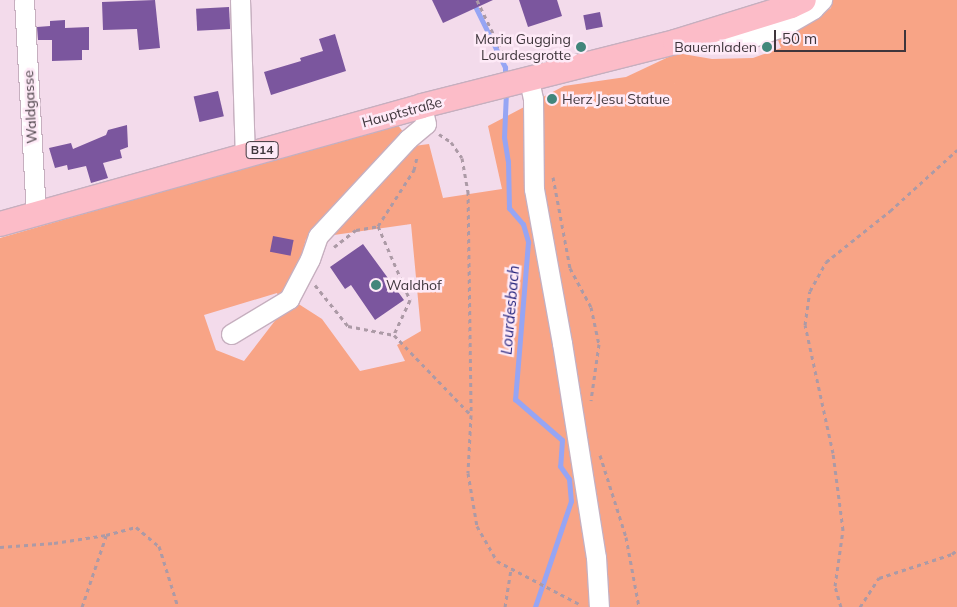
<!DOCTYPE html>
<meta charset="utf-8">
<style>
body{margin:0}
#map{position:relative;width:957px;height:607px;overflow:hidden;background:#f3dbeb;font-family:Mulish,sans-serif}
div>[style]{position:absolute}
.green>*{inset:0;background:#f8a486}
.stream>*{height:5px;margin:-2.5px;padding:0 2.5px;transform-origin:2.5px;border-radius:2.5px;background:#96a5f4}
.building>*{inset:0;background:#7b569e;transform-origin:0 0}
.path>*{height:3px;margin-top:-1.5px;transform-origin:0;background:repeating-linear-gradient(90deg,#ac9aa6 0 4px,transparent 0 8px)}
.roads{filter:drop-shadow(1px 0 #c6afbf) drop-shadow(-1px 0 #c6afbf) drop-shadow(0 1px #c6afbf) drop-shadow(0 -1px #c6afbf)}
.minor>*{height:19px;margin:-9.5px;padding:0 9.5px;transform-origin:9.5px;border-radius:9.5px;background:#fff}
.major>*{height:24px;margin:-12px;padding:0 12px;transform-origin:12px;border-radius:12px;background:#fcbcc8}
.dots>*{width:14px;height:14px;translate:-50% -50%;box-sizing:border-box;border:2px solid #feeaf7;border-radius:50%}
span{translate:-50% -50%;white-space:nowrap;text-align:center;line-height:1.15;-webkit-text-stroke:5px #feeaf7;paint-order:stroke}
.shield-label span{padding:1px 4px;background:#feeaf7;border:1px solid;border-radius:4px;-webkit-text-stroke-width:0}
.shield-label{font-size:12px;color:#3f363c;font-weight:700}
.poi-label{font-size:14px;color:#3f363c}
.right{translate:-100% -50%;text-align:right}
.left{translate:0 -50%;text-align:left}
.street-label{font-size:14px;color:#3f363c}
.water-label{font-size:15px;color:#24237c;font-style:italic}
.scale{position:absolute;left:774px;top:30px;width:132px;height:22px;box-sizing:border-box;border:2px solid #3f363c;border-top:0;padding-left:6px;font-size:15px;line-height:18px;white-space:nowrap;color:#3f363c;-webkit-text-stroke:4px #feeaf7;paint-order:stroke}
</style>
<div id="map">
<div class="green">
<i style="clip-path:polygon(evenodd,832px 0,957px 0,957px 607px,0 607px,0 238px,397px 124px,414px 146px,429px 144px,443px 198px,502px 189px,488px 126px,564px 86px,626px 77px,677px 53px,712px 59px,753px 58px,781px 48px,778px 40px,831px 8px,832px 0,411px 224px,421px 331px,397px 345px,405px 361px,360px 371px,322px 319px,283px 294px,296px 275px,306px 239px,411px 224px,832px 0,277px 293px,284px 309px,244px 361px,216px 350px,204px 315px,277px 293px)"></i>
</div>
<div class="stream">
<i style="left:472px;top:0;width:75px;rotate:63.8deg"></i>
<i style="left:505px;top:67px;width:11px;rotate:90deg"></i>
<i style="left:506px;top:92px;width:45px;rotate:92.5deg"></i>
<i style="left:504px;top:137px;width:24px;rotate:81deg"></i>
<i style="left:508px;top:161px;width:47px;rotate:88.8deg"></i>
<i style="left:509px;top:208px;width:21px;rotate:49deg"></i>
<i style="left:523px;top:224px;width:19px;rotate:74deg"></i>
<i style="left:528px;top:242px;width:158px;rotate:94.7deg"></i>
<i style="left:515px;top:399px;width:62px;rotate:41.1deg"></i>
<i style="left:562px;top:440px;width:26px;rotate:94deg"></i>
<i style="left:560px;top:466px;width:16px;rotate:55deg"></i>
<i style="left:569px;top:479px;width:22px;rotate:85deg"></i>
<i style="left:571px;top:501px;width:112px;rotate:108.8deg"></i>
</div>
<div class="building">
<i style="clip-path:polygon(155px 0,160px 48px,139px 50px,137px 29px,103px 30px,102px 2px)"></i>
<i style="clip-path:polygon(432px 0,493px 0,443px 23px)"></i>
<i style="clip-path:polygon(519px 0,557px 0,562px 16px,528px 27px)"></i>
<i style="left:229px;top:7px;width:22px;height:33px;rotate:87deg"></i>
<i style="left:600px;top:12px;width:15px;height:17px;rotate:79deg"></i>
<i style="clip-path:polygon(65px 20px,65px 28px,89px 27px,89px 50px,82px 50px,82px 60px,52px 61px,52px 40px,38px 40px,37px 27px,50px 26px,50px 21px)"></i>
<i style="clip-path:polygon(335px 34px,346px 71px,271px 95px,264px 72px,301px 61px,300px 58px,323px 51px,319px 39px)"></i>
<i style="left:218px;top:91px;width:26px;height:25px;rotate:77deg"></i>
<i style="clip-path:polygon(127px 125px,128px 147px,120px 150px,122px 158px,103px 163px,108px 178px,91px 183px,86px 166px,68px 170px,67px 165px,55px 168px,49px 148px,71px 143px,73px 149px,106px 135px,108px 130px)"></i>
<i style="left:273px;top:236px;width:21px;height:16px;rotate:11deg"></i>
<i style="clip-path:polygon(363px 244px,404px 300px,375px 320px,351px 285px,345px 289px,330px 267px)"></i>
</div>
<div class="path">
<i style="left:477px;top:0;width:71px;rotate:64.2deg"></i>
<i style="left:439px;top:134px;width:14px;rotate:34deg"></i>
<i style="left:451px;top:142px;width:19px;rotate:55deg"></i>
<i style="left:462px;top:158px;width:34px;rotate:80deg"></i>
<i style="left:468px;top:191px;width:224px;rotate:89.2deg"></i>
<i style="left:471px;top:415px;width:58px;rotate:93deg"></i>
<i style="left:468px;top:473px;width:54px;rotate:80.4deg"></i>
<i style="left:477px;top:526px;width:40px;rotate:60.3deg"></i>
<i style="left:497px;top:561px;width:95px;rotate:27.6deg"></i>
<i style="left:553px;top:177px;width:93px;rotate:79.4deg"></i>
<i style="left:570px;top:268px;width:44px;rotate:61.7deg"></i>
<i style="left:591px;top:307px;width:38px;rotate:78deg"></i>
<i style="left:599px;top:344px;width:57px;rotate:98.1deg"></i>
<i style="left:378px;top:226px;width:67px;rotate:-57.3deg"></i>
<i style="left:414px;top:170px;width:13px;rotate:-77deg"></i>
<i style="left:334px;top:247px;width:28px;rotate:-38deg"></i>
<i style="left:356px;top:230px;width:22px;rotate:-10deg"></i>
<i style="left:378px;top:226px;width:81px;rotate:66.6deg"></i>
<i style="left:410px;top:300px;width:38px;rotate:115deg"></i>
<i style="left:315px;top:285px;width:53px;rotate:51.2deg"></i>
<i style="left:348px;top:326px;width:47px;rotate:11.1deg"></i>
<i style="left:394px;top:335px;width:111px;rotate:46.1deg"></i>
<i style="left:600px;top:455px;width:86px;rotate:72.4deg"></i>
<i style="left:626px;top:537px;width:71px;rotate:79.5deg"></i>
<i style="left:0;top:547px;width:54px;rotate:-4.2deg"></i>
<i style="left:54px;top:543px;width:53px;rotate:-8.7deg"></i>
<i style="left:106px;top:535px;width:31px;rotate:-15deg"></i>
<i style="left:136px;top:527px;width:30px;rotate:40deg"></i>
<i style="left:159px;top:546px;width:64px;rotate:72.7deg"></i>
<i style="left:82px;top:607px;width:75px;rotate:-71.3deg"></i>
<i style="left:505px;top:607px;width:38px;rotate:-81deg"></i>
<i style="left:841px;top:607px;width:22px;rotate:-106deg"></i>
<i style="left:835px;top:586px;width:57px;rotate:-81.9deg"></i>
<i style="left:843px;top:530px;width:78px;rotate:-97.4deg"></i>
<i style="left:833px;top:453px;width:131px;rotate:-102.3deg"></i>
<i style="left:805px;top:325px;width:34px;rotate:-82deg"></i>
<i style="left:810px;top:291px;width:33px;rotate:-61deg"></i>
<i style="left:826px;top:262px;width:82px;rotate:-38.6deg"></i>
<i style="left:890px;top:211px;width:91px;rotate:-42.3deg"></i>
<i style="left:860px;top:607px;width:35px;rotate:-57deg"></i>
<i style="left:879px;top:578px;width:77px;rotate:-18.2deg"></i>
<i style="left:952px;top:554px;width:6px;rotate:-39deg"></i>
</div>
<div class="roads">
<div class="minor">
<i style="left:24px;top:0;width:215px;rotate:86.8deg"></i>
<i style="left:240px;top:0;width:155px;rotate:88.2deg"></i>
<i style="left:689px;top:42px;width:47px;rotate:1.2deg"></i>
<i style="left:736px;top:43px;width:51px;rotate:-19.5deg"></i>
<i style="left:784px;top:26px;width:34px;rotate:-30deg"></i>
<i style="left:813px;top:9px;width:13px;rotate:-45deg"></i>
<i style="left:529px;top:80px;width:19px;rotate:78deg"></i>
<i style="left:533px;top:99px;width:90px;rotate:89.4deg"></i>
<i style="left:534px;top:189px;width:157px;rotate:79.7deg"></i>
<i style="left:562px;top:343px;width:217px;rotate:81deg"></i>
<i style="left:596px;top:557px;width:50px;rotate:86.6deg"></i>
<i style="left:231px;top:334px;width:68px;rotate:-31.1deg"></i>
<i style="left:289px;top:299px;width:45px;rotate:-62.3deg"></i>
<i style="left:310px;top:259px;width:24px;rotate:-71deg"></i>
<i style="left:318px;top:236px;width:132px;rotate:-47.1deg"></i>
<i style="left:408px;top:139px;width:23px;rotate:-40deg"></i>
<i style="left:426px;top:124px;width:18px;rotate:-103deg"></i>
</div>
<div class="major">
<i style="left:0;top:224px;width:438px;rotate:-15.6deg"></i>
<i style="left:422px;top:106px;width:261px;rotate:-14.2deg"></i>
<i style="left:675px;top:42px;width:121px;rotate:-17.2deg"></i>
<i style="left:791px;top:6px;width:14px;rotate:-25deg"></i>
</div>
</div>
<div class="dots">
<i style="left:581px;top:47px;background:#42867b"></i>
<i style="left:767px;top:47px;background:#42867b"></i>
<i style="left:552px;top:99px;background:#42867b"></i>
<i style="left:376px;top:285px;background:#42867b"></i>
</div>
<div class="shield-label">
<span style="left:262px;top:150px">B14</span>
</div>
<div class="poi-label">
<span class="right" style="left:571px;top:47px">Maria Gugging<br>Lourdesgrotte</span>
<span class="right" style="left:757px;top:47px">Bauernladen</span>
<span class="left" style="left:562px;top:99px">Herz Jesu Statue</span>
<span class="left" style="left:386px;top:285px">Waldhof</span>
</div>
<div class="street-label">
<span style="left:30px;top:107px;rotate:-93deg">Waldgasse</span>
<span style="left:402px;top:112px;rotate:-15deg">Hauptstraße</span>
</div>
<div class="water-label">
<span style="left:510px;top:310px;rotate:-85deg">Lourdesbach</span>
</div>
<div class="scale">50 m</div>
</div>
